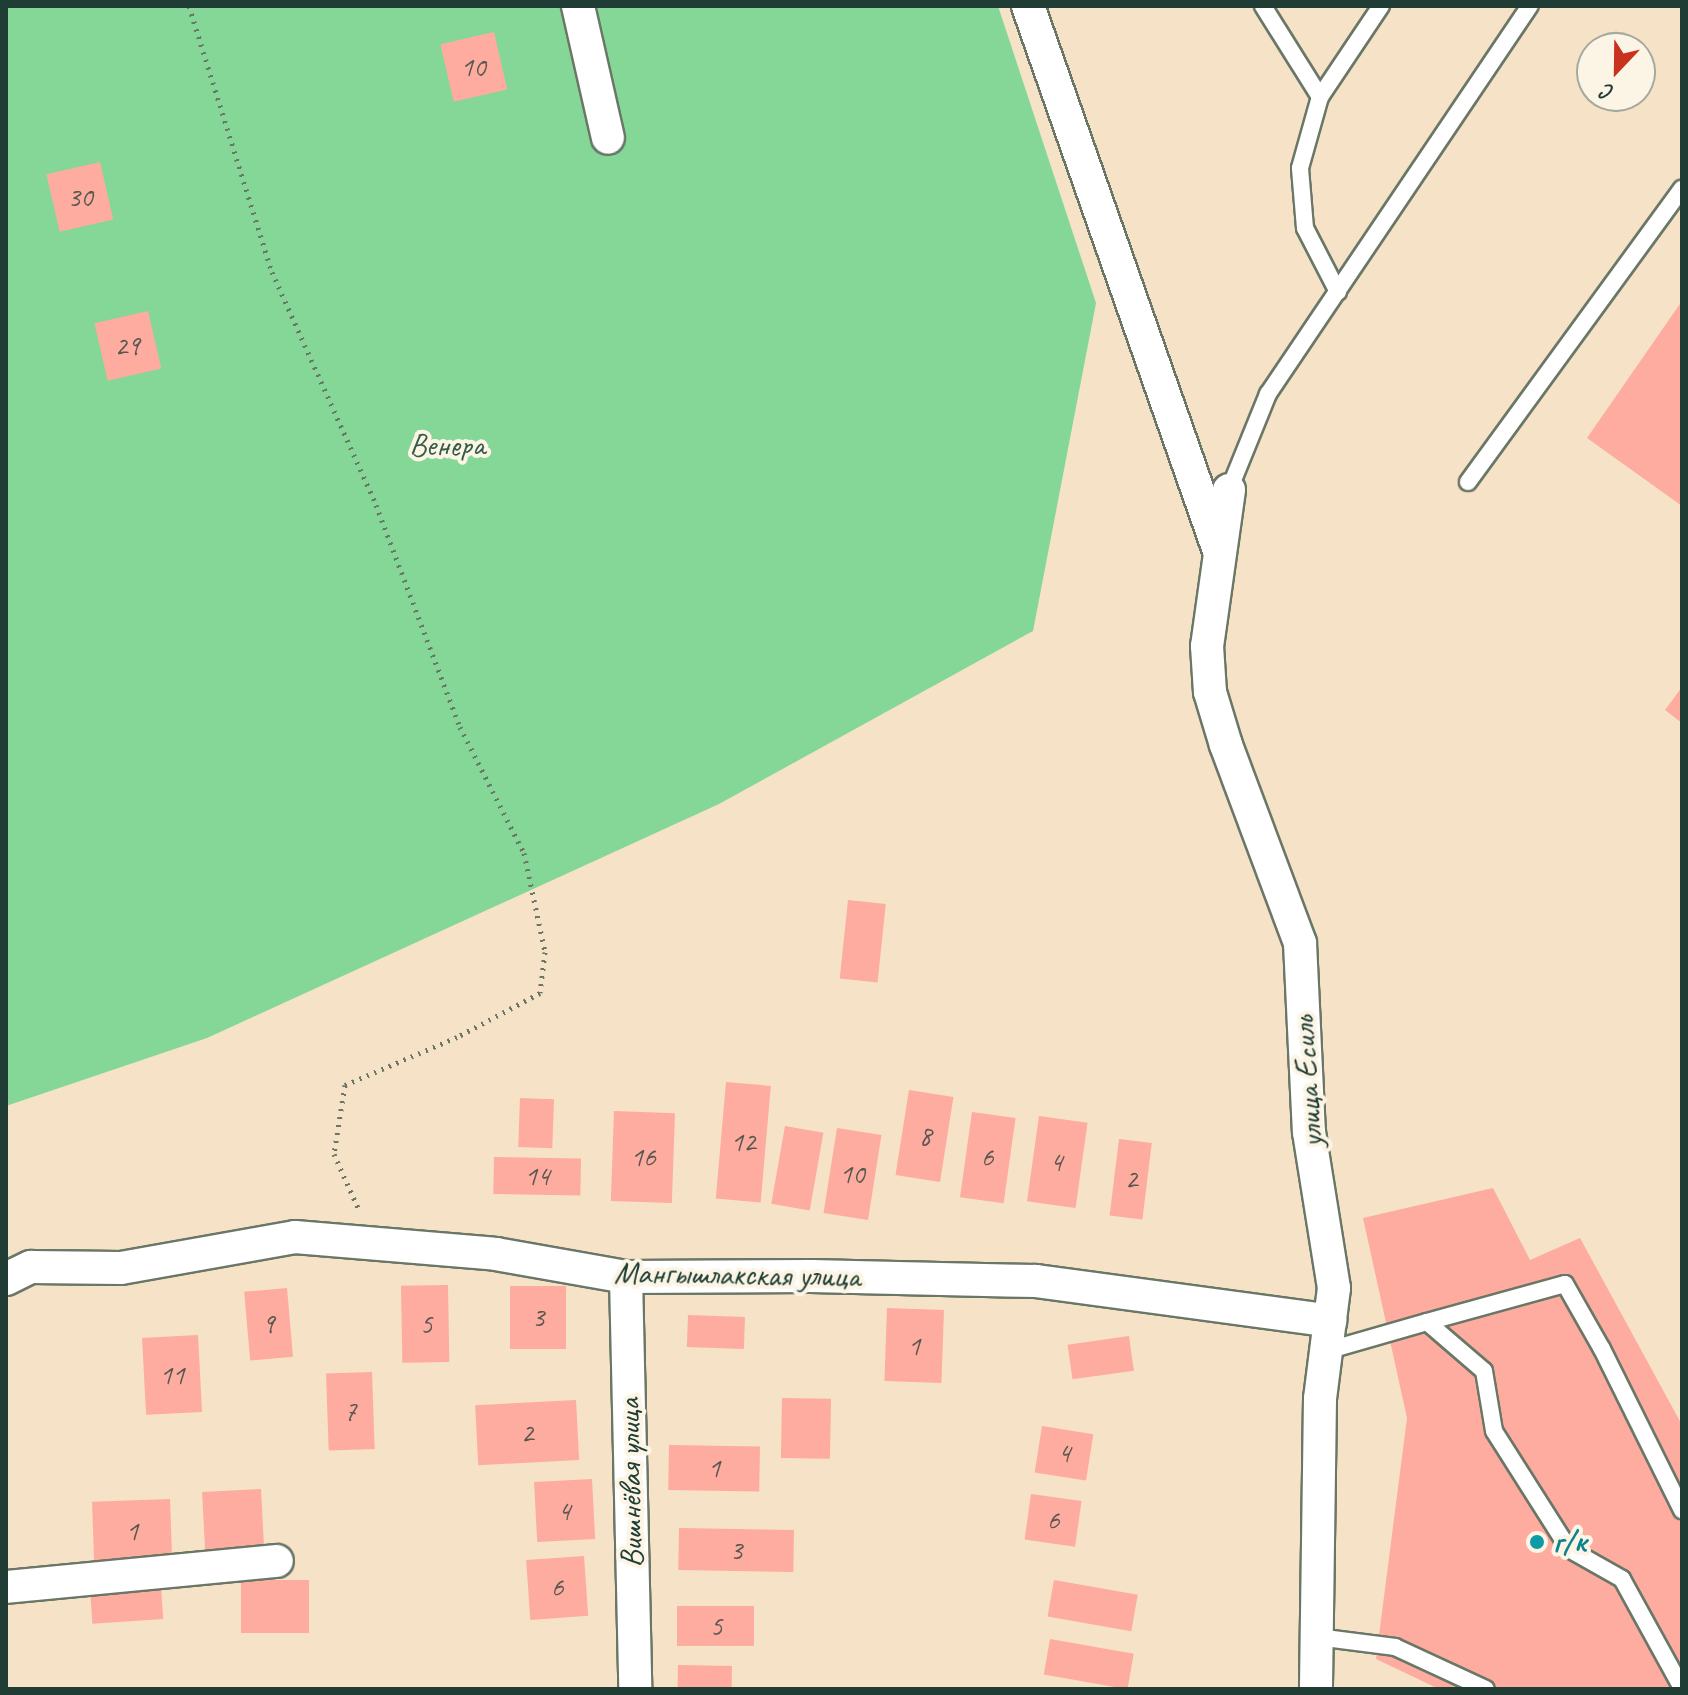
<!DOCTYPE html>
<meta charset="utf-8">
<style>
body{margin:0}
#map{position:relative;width:1688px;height:1695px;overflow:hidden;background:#f6e2c7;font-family:Caveat,sans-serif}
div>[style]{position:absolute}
.green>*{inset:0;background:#85d797}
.building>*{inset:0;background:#feaba0;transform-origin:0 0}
.path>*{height:5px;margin-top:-2.5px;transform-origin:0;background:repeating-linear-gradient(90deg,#6a7767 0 2px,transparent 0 8px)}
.roads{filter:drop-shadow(2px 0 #6a7767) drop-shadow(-2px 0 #6a7767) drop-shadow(0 2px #6a7767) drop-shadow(0 -2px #6a7767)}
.lane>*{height:16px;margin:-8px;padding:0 8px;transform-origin:8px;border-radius:8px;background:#fff}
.street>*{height:32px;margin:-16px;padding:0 16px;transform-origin:16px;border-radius:16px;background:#fff}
.dots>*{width:22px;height:22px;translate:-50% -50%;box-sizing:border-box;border:4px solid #fcf5e5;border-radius:50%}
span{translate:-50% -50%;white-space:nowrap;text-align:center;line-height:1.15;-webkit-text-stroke:8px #fcf5e5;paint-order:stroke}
.number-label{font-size:28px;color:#57584f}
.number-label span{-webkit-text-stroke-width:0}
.park-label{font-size:32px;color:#335c48}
.street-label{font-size:32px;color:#1f3d34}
.culture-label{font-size:32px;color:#0d838f;font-weight:700}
.left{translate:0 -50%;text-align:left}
.frame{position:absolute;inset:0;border:8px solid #1f3d34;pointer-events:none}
.north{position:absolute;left:1576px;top:32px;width:80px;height:80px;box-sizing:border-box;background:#fcf5e5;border:2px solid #a4ab9e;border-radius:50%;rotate:202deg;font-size:22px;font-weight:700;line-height:32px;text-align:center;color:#1f3d34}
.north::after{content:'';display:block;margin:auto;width:28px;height:36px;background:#c8321e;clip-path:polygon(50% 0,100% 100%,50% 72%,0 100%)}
</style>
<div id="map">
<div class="green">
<i style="clip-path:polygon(6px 6px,998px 6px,1096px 303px,1033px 631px,719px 804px,207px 1038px,6px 1106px)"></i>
</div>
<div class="building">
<i style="left:494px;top:32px;width:59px;height:55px;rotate:77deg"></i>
<i style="left:100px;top:162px;width:59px;height:55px;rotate:77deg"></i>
<i style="clip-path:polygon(1682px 301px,1682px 506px,1587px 438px)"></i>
<i style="left:148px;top:311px;width:59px;height:55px;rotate:77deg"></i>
<i style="clip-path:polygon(1682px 687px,1682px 723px,1665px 710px)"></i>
<i style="left:848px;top:900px;width:38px;height:79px;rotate:6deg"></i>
<i style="left:726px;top:1082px;width:45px;height:117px;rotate:5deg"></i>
<i style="left:909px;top:1090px;width:45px;height:86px;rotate:9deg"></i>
<i style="left:520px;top:1098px;width:34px;height:49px;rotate:2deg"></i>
<i style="left:614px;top:1111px;width:61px;height:90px;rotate:2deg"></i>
<i style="left:972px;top:1112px;width:44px;height:86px;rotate:8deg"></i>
<i style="left:1039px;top:1116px;width:49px;height:86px;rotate:8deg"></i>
<i style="left:785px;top:1126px;width:39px;height:79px;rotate:10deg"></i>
<i style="left:837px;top:1128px;width:45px;height:86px;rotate:9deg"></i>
<i style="left:1119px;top:1139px;width:33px;height:77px;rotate:7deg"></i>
<i style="left:494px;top:1157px;width:87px;height:37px;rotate:1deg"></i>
<i style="clip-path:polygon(1493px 1188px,1530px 1260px,1580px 1238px,1682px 1425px,1682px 1689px,1439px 1689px,1376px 1659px,1407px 1418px,1363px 1218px)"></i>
<i style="left:448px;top:1285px;width:77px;height:47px;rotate:89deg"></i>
<i style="left:510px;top:1286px;width:56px;height:63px"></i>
<i style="left:287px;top:1288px;width:69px;height:43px;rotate:85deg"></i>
<i style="left:887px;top:1308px;width:57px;height:73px;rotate:2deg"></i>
<i style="left:688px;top:1315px;width:57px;height:32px;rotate:2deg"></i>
<i style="left:198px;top:1335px;width:77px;height:56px;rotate:87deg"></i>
<i style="left:1129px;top:1336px;width:35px;height:62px;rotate:82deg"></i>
<i style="left:372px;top:1372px;width:77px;height:46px;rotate:88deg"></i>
<i style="left:782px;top:1398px;width:49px;height:60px;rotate:1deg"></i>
<i style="left:576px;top:1400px;width:60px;height:101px;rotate:87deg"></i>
<i style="left:1042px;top:1426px;width:52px;height:47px;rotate:9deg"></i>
<i style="left:669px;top:1445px;width:91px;height:45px;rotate:1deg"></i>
<i style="left:592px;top:1479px;width:60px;height:58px;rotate:87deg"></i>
<i style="left:261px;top:1489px;width:67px;height:59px;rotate:87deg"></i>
<i style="left:1031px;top:1494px;width:51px;height:46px;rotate:8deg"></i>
<i style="left:170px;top:1499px;width:60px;height:78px;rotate:88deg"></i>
<i style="left:679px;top:1528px;width:115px;height:42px;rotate:1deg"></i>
<i style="left:584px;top:1556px;width:60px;height:58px;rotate:86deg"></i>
<i style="left:241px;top:1580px;width:68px;height:53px"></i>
<i style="left:1054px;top:1580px;width:85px;height:37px;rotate:10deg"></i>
<i style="left:161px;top:1587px;width:32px;height:71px;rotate:86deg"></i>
<i style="left:677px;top:1606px;width:77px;height:40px"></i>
<i style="left:1050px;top:1639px;width:85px;height:36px;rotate:10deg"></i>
<i style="left:678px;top:1665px;width:54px;height:24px;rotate:1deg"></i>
</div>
<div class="path">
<i style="left:189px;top:6px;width:279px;rotate:72.7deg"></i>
<i style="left:272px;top:272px;width:255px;rotate:65.9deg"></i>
<i style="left:376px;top:505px;width:237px;rotate:69.3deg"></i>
<i style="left:460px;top:727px;width:141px;rotate:63.1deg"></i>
<i style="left:524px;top:853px;width:101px;rotate:78deg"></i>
<i style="left:545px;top:952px;width:41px;rotate:97deg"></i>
<i style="left:540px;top:993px;width:94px;rotate:152.1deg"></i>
<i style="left:457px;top:1037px;width:122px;rotate:156.8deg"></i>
<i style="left:345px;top:1085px;width:70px;rotate:99.1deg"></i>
<i style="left:334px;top:1154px;width:61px;rotate:65.9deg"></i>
</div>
<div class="roads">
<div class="lane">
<i style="left:1263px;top:6px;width:107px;rotate:57.9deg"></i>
<i style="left:1338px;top:292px;width:72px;rotate:-117.3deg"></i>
<i style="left:1305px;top:228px;width:60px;rotate:-94.8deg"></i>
<i style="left:1300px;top:168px;width:74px;rotate:-74.3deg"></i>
<i style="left:1320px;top:97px;width:110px;rotate:-56.2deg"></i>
<i style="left:1468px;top:482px;width:363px;rotate:-53.9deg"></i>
<i style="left:1229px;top:490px;width:104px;rotate:-67.9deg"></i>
<i style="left:1268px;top:394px;width:468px;rotate:-56deg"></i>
<i style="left:1427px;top:1322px;width:143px;rotate:-15.4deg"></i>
<i style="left:1565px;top:1284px;width:75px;rotate:60.4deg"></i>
<i style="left:1602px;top:1349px;width:180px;rotate:63.6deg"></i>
<i style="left:1326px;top:1351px;width:105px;rotate:-16deg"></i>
<i style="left:1427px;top:1322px;width:75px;rotate:40.7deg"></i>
<i style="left:1484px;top:1371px;width:61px;rotate:80.5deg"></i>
<i style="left:1494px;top:1431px;width:140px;rotate:57.6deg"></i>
<i style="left:1569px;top:1549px;width:61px;rotate:29.5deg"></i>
<i style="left:1622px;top:1579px;width:124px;rotate:61.2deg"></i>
<i style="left:1317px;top:1637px;width:79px;rotate:7.3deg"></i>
<i style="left:1395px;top:1647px;width:100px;rotate:24.8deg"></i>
</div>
<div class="street">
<i style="left:578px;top:6px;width:135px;rotate:77.2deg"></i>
<i style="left:1028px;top:6px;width:574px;rotate:70.68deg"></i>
<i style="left:1229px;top:490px;width:158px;rotate:98deg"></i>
<i style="left:1207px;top:646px;width:46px;rotate:86.3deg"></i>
<i style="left:1210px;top:692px;width:55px;rotate:73.2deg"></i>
<i style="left:1226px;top:745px;width:211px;rotate:69.5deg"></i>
<i style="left:1300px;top:943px;width:189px;rotate:87.3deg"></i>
<i style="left:1309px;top:1132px;width:158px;rotate:80.9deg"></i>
<i style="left:1334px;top:1288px;width:112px;rotate:97.2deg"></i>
<i style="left:1320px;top:1399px;width:290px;rotate:90.8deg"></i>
<i style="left:626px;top:1277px;width:412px;rotate:88.7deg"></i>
<i style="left:6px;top:1279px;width:28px;rotate:-26deg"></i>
<i style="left:31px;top:1267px;width:90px;rotate:0.6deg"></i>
<i style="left:121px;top:1268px;width:177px;rotate:-10.1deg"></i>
<i style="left:295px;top:1237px;width:202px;rotate:4.8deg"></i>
<i style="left:496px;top:1254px;width:132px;rotate:10deg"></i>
<i style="left:626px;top:1277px;width:185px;rotate:-0.3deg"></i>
<i style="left:811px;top:1276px;width:225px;rotate:1.3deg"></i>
<i style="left:1036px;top:1281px;width:297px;rotate:7.7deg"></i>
<i style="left:6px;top:1587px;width:272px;rotate:-5.5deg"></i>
</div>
</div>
<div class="dots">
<i style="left:1537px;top:1542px;background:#0f9aa8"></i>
</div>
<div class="number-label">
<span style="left:473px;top:67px">10</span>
<span style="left:80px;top:197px">30</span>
<span style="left:127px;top:346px">29</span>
<span style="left:925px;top:1136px">8</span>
<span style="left:743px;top:1142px">12</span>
<span style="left:643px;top:1157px">16</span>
<span style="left:987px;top:1157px">6</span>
<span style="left:1056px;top:1162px">4</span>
<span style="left:852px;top:1174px">10</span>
<span style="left:537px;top:1176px">14</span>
<span style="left:1131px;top:1179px">2</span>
<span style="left:538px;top:1317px">3</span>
<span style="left:268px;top:1324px">9</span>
<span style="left:426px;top:1324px">5</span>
<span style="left:914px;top:1346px">1</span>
<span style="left:172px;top:1375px">11</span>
<span style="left:350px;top:1411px">7</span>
<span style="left:527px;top:1433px">2</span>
<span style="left:1064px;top:1453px">4</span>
<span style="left:714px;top:1468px">1</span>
<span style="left:564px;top:1511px">4</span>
<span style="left:1053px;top:1520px">6</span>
<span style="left:132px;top:1531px">1</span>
<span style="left:736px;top:1550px">3</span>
<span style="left:557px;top:1587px">6</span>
<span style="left:716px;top:1626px">5</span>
</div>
<div class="park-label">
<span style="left:447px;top:445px">Венера</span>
</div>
<div class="street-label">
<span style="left:1308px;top:1082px;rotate:-94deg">улица Есиль</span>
<span style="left:737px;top:1275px;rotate:1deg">Мангышлакская улица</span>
<span style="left:631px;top:1483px;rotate:-91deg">Вишнёвая улица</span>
</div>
<div class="culture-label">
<span class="left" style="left:1553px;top:1542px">г/к</span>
</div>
<div class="frame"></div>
<div class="north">С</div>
</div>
